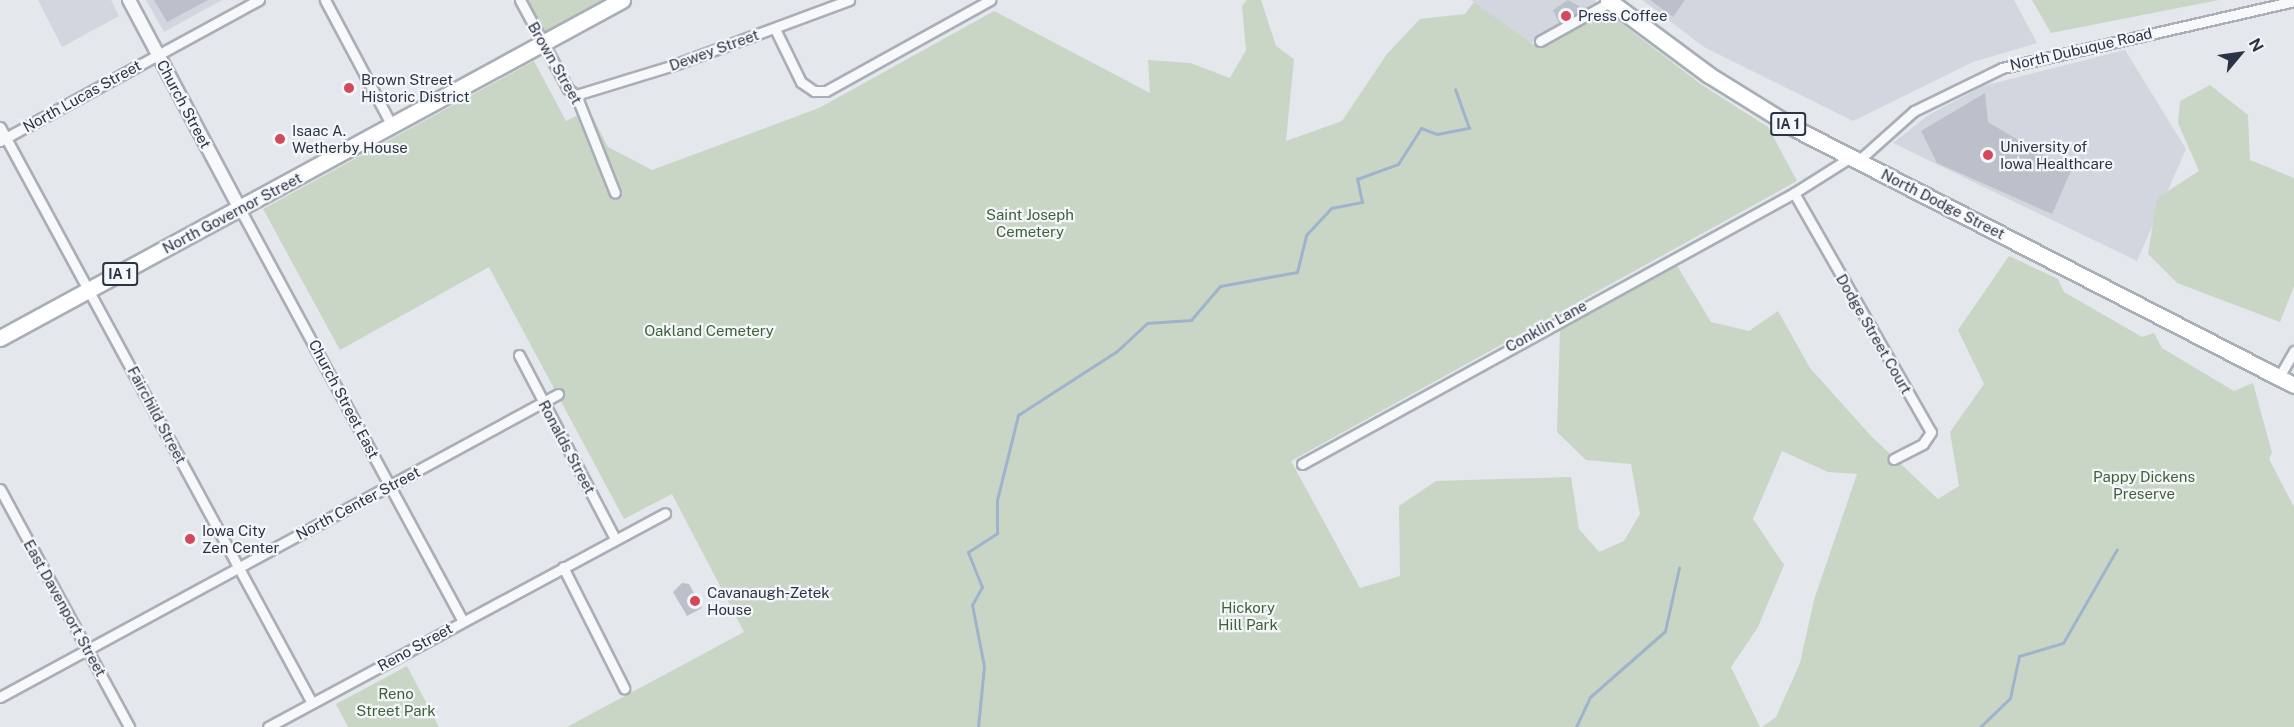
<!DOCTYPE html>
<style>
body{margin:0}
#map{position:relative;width:2294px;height:727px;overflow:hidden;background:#e4e7ec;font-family:"Public Sans",sans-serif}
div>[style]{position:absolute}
.built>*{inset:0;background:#d2d6de}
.green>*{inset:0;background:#c9d6c5}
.stream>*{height:3px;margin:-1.5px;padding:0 1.5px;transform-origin:1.5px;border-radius:1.5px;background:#9fb4cc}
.building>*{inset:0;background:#bbc0ca}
.roads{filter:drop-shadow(2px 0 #a9aeb7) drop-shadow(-2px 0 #a9aeb7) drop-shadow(0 2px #a9aeb7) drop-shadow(0 -2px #a9aeb7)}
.minor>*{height:9px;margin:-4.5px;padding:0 4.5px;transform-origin:4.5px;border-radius:4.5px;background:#f7f8fa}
.tertiary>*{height:12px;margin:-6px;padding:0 6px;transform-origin:6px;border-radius:6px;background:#f7f8fa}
.primary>*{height:15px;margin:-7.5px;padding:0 7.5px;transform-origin:7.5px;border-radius:7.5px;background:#fff}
.dots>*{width:16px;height:16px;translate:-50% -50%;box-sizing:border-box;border:3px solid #f4f6f9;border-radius:50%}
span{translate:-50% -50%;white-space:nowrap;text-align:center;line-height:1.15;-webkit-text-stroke:4.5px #f4f6f9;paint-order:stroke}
.shield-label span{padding:2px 4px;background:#f4f6f9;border:2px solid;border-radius:4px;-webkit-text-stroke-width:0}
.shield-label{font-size:14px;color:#2b3445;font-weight:700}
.poi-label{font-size:15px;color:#2b3445}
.left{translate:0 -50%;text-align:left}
.street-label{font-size:15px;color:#2b3445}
.park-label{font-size:15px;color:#3f6138}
.north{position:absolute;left:2210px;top:24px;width:60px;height:60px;-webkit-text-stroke:4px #f4f6f9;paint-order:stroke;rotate:61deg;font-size:16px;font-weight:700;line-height:24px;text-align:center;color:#2b3445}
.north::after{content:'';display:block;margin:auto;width:21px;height:27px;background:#2b3445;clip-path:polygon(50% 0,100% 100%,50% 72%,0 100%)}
</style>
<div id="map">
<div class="built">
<i style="clip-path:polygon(38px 0,111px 0,119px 16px,62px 47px)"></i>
<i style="clip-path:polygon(146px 0,222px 0,164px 32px)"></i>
<i style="clip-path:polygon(1471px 0,1594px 0,1600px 5px,1531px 43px)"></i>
<i style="clip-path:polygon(1642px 0,2014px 0,2037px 43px,1973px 62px,1853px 121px,1704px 47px)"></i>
<i style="clip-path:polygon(2125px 50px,2186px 149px,2137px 261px,1893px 143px,1927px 116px,1983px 86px)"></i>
</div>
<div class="green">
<i style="clip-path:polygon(523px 0,613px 0,543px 43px)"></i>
<i style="clip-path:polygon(1247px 0,1261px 0,1276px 46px,1294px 59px,1286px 141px,1342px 121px,1387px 54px,1420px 19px,1465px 14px,1474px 2px,1537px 47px,1604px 10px,1702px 85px,1768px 127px,1797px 181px,1291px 461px,1360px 588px,1400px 576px,1399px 506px,1436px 481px,1571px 477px,1579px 529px,1599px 552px,1624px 541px,1640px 514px,1631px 464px,1586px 460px,1557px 432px,1560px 329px,1676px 264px,1711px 322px,1749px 331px,1778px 311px,1810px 368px,1871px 436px,1938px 499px,1959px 486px,1950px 432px,1984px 384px,1958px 330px,2009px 256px,2058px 279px,2064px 292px,2142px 337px,2154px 333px,2162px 348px,2234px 391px,2253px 383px,2272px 453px,2269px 459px,2294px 507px,2294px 727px,1762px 727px,1776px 717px,1800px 663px,1814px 600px,1857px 474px,1828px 472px,1782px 451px,1753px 519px,1784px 565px,1758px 627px,1731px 667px,1760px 727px,567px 727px,744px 632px,672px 494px,624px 519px,489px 267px,340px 350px,263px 209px,534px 61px,566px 121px,589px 110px,608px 147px,652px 170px,819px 108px,994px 11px,1150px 93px,1148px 60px,1190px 63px,1230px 78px,1246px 50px,1242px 6px)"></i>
<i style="clip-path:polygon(2032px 0,2219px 0,2051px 33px)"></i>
<i style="clip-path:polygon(2210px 85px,2248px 115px,2250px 160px,2294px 178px,2294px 286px,2280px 322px,2177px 283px,2148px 254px,2157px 198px,2199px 171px,2178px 123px,2180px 101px)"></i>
<i style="clip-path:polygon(407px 666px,439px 727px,348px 727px,336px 704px)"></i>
</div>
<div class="stream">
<i style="left:978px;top:727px;width:61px;rotate:-84.4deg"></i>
<i style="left:984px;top:666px;width:62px;rotate:-101.1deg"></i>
<i style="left:972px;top:605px;width:21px;rotate:-61deg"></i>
<i style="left:982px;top:587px;width:38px;rotate:-112deg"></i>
<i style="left:968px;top:552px;width:35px;rotate:-33deg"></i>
<i style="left:997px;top:533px;width:33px;rotate:-90deg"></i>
<i style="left:997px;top:500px;width:88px;rotate:-76.1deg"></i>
<i style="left:1018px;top:415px;width:118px;rotate:-32.9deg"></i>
<i style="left:1117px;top:351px;width:41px;rotate:-43deg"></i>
<i style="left:1147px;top:323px;width:44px;rotate:-3.9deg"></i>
<i style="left:1191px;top:320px;width:45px;rotate:-49.5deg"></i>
<i style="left:1220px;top:286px;width:78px;rotate:-10.3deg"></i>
<i style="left:1297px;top:272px;width:38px;rotate:-76deg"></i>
<i style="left:1306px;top:235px;width:37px;rotate:-47deg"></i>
<i style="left:1331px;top:208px;width:32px;rotate:-11deg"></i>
<i style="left:1362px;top:202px;width:24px;rotate:-102deg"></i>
<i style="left:1357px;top:179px;width:44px;rotate:-20.1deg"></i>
<i style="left:1398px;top:164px;width:43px;rotate:-57.4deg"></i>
<i style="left:1421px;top:128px;width:17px;rotate:21deg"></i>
<i style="left:1437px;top:134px;width:33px;rotate:-11deg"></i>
<i style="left:1469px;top:128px;width:41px;rotate:-109.7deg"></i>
<i style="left:1576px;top:727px;width:33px;rotate:-65deg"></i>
<i style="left:1590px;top:697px;width:100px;rotate:-41.3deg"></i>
<i style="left:1665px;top:631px;width:65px;rotate:-77.5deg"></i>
<i style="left:1980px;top:727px;width:42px;rotate:-44deg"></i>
<i style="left:2010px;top:698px;width:43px;rotate:-77.9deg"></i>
<i style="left:2019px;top:656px;width:46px;rotate:-16.5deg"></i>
<i style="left:2063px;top:643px;width:108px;rotate:-60.1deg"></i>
</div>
<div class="building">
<i style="clip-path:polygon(154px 0,208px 0,167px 22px)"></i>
<i style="clip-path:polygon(1568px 0,1579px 6px,1577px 13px,1559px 23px,1553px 10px)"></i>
<i style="clip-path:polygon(1650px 0,1685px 0,1673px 17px)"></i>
<i style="clip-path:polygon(1985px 93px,1988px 122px,2071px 171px,2052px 214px,1937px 163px,1921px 131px)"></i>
<i style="clip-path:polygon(682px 583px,689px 584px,702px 608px,687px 616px,673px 592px)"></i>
</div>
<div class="roads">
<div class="minor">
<i style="left:325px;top:0;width:143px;rotate:62deg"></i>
<i style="left:520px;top:0;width:101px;rotate:61.7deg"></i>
<i style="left:568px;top:89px;width:10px;rotate:37deg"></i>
<i style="left:576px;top:95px;width:105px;rotate:68.3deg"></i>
<i style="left:775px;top:29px;width:59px;rotate:63.9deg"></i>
<i style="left:801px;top:82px;width:16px;rotate:35deg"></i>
<i style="left:814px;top:91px;width:12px"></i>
<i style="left:826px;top:91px;width:188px;rotate:-29deg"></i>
<i style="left:1540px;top:41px;width:80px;rotate:-29.1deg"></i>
<i style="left:576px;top:95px;width:99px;rotate:-17deg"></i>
<i style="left:671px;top:66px;width:190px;rotate:-20.3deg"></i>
<i style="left:0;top:127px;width:655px;rotate:61.56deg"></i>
<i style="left:0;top:141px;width:295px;rotate:-28.6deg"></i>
<i style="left:1858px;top:161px;width:75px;rotate:-41.8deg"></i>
<i style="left:1914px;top:111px;width:98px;rotate:-26deg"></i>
<i style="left:2002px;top:68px;width:300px;rotate:-12.9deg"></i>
<i style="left:1794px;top:193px;width:275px;rotate:60.2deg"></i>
<i style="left:1931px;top:432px;width:14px;rotate:124deg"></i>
<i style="left:1923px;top:444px;width:33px;rotate:153deg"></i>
<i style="left:240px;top:209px;width:468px;rotate:61.6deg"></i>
<i style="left:519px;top:355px;width:208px;rotate:62.4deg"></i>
<i style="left:2279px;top:377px;width:30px;rotate:-60deg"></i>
<i style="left:1302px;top:464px;width:562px;rotate:-28.85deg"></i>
<i style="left:1794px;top:193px;width:67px;rotate:-32.3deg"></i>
<i style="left:0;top:489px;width:271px;rotate:61.5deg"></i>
<i style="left:563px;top:567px;width:136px;rotate:63.2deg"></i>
<i style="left:0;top:697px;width:635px;rotate:-28.5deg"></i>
<i style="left:268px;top:727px;width:451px;rotate:-28.3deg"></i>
</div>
<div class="tertiary">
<i style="left:129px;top:0;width:237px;rotate:62deg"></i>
</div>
<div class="primary">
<i style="left:1608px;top:0;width:126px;rotate:36.6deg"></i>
<i style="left:1709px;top:75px;width:102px;rotate:31.8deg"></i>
<i style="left:1796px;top:129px;width:560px;rotate:27.21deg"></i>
<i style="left:0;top:338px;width:708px;rotate:-28.52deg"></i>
</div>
</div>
<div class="dots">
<i style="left:1566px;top:16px;background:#d1495b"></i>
<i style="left:349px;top:88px;background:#d1495b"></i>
<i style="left:280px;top:139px;background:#d1495b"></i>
<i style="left:1988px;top:155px;background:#d1495b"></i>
<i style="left:190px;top:539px;background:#d1495b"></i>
<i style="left:695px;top:601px;background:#d1495b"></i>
</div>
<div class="shield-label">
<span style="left:1788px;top:124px">IA 1</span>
<span style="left:120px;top:274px">IA 1</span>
</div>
<div class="poi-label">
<span class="left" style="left:1578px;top:16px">Press Coffee</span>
<span class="left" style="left:361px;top:88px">Brown Street<br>Historic District</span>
<span class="left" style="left:292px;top:139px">Isaac A.<br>Wetherby House</span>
<span class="left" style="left:2000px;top:155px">University of<br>Iowa Healthcare</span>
<span class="left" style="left:202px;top:539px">Iowa City<br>Zen Center</span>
<span class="left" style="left:707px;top:601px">Cavanaugh-Zetek<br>House</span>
</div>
<div class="street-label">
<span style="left:2081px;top:49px;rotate:-13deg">North Dubuque Road</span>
<span style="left:714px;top:50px;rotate:-20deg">Dewey Street</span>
<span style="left:555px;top:63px;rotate:60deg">Brown Street</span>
<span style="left:82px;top:96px;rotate:-29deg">North Lucas Street</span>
<span style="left:184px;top:104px;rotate:62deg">Church Street</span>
<span style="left:1943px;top:204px;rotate:27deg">North Dodge Street</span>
<span style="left:232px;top:213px;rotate:-28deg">North Governor Street</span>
<span style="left:1546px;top:326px;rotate:-29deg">Conklin Lane</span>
<span style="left:1874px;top:334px;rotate:60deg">Dodge Street Court</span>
<span style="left:344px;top:399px;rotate:62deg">Church Street East</span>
<span style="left:157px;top:415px;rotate:62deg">Fairchild Street</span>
<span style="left:567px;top:447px;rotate:62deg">Ronalds Street</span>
<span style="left:358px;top:503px;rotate:-28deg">North Center Street</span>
<span style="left:65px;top:608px;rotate:61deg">East Davenport Street</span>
<span style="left:415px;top:647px;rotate:-29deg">Reno Street</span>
</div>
<div class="park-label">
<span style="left:1030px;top:223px">Saint Joseph<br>Cemetery</span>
<span style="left:709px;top:331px">Oakland Cemetery</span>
<span style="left:2144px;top:485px">Pappy Dickens<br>Preserve</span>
<span style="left:1248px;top:616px">Hickory<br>Hill Park</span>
<span style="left:396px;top:702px">Reno<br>Street Park</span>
</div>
<div class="north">N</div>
</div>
